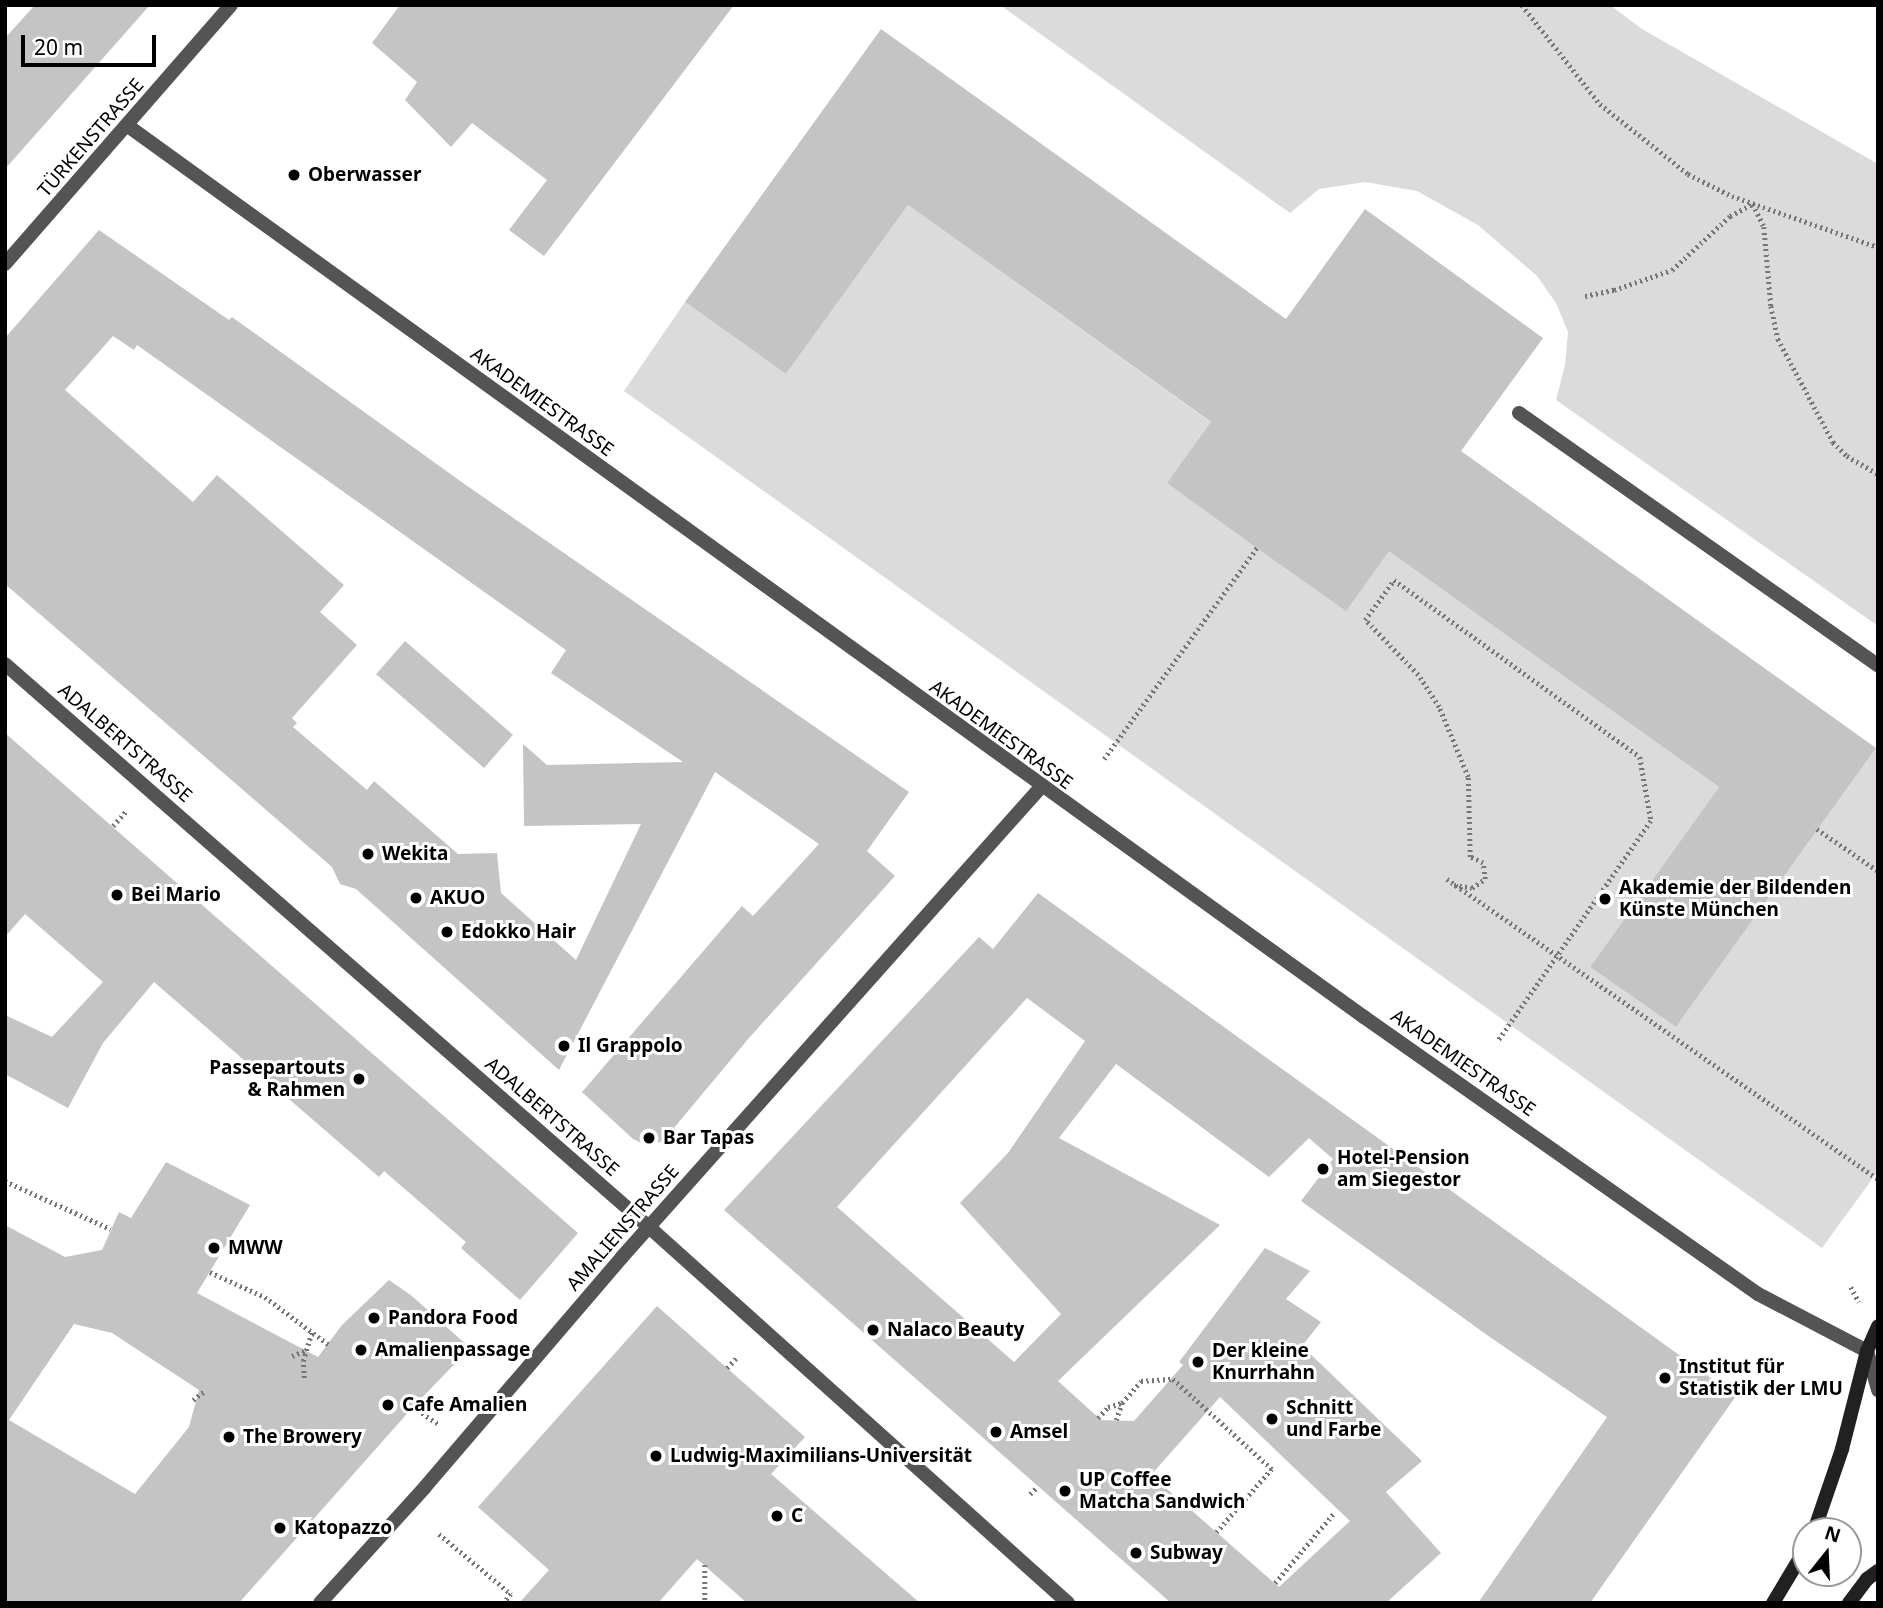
<!DOCTYPE html>
<meta charset="utf-8">
<style>
body{margin:0}
#map{position:relative;width:1883px;height:1608px;overflow:hidden;background:#fff;font-family:"Noto Sans",sans-serif}
div>[style]{position:absolute}
.green>*{inset:0;background:#dbdbdb}
.building>*{inset:0;background:#c4c4c4;transform-origin:0 0}
.path>*{height:4.5px;margin-top:-2.25px;transform-origin:0;background:repeating-linear-gradient(90deg,#767676 0 2px,transparent 0 5.5px)}
.service>*{height:14px;margin:-7px;padding:0 7px;transform-origin:7px;border-radius:7px;background:#545454}
.minor>*{height:14px;margin:-7px;padding:0 7px;transform-origin:7px;border-radius:7px;background:#545454}
.secondary>*{height:14px;margin:-7px;padding:0 7px;transform-origin:7px;border-radius:7px;background:#212121}
.dots>*{width:19px;height:19px;translate:-50% -50%;box-sizing:border-box;border:4px solid #fff;border-radius:50%}
span{translate:-50% -50%;white-space:nowrap;text-align:center;line-height:1.15;-webkit-text-stroke:6px #fff;paint-order:stroke}
.street-label{font-size:19px;color:#000}
.poi-label{font-size:19px;color:#000;font-weight:700}
.left{translate:0 -50%;text-align:left}
.right{translate:-100% -50%;text-align:right}
.frame{position:absolute;inset:0;border:7px solid #000;pointer-events:none}
.north{position:absolute;left:1792px;top:1517px;width:70px;height:70px;box-sizing:border-box;background:#fff;border:2px solid #999;border-radius:50%;rotate:18deg;font-size:19px;font-weight:700;line-height:28px;text-align:center;color:#000}
.north::after{content:'';display:block;margin:auto;width:24px;height:32px;background:#000;clip-path:polygon(50% 0,100% 100%,50% 72%,0 100%)}
.scale{position:absolute;left:21px;top:35px;width:135px;height:32px;box-sizing:border-box;border:4px solid #000;border-top:0;padding-left:9px;font-size:21px;line-height:24px;white-space:nowrap;color:#000;-webkit-text-stroke:5px #fff;paint-order:stroke}
</style>
<div id="map">
<div class="green">
<i style="clip-path:polygon(1000px 5px,1610px 5px,1642px 29px,1878px 164px,1878px 626px,1556px 400px,1565px 365px,1568px 332px,1556px 303px,1537px 276px,1478px 225px,1417px 191px,1365px 182px,1319px 189px,1290px 213px)"></i>
<i style="clip-path:polygon(908px 205px,1719px 787px,1590px 967px,1676px 1027px,1876px 748px,1878px 749px,1878px 1171px,1822px 1248px,624px 391px,685px 302px,786px 374px)"></i>
</div>
<div class="building">
<i style="clip-path:polygon(35px 5px,150px 5px,5px 169px,5px 38px)"></i>
<i style="clip-path:polygon(400px 5px,734px 5px,544px 256px,509px 230px,547px 180px,472px 123px,451px 147px,405px 100px,417px 82px,372px 43px)"></i>
<i style="clip-path:polygon(881px 29px,1286px 319px,1365px 209px,1543px 338px,1461px 451px,1876px 748px,1676px 1027px,1590px 967px,1719px 787px,1389px 551px,1346px 611px,1257px 548px,1167px 483px,1211px 422px,908px 205px,786px 374px,685px 302px)"></i>
<i style="clip-path:polygon(evenodd,99px 230px,229px 320px,232px 317px,463px 483px,909px 792px,867px 851px,895px 876px,749px 1038px,663px 1141px,648px 1146px,633px 1139px,582px 1092px,742px 906px,753px 916px,819px 844px,715px 772px,559px 1070px,356px 889px,340px 884px,332px 867px,5px 584px,5px 338px,99px 230px,113px 336px,134px 350px,137px 345px,566px 650px,551px 673px,683px 762px,547px 765px,523px 744px,524px 826px,641px 824px,576px 960px,501px 893px,497px 853px,458px 854px,374px 781px,367px 790px,293px 727px,297px 723px,292px 718px,357px 645px,320px 612px,344px 585px,217px 475px,193px 502px,65px 390px,113px 336px)"></i>
<i style="left:405px;top:641px;width:143px;height:44px;rotate:41deg"></i>
<i style="clip-path:polygon(5px 733px,578px 1233px,520px 1300px,461px 1248px,466px 1242px,384px 1171px,379px 1177px,154px 982px,103px 1043px,68px 1108px,5px 1074px,5px 1015px,52px 1037px,103px 982px,25px 914px,5px 937px)"></i>
<i style="clip-path:polygon(evenodd,1038px 893px,1736px 1396px,1590px 1603px,1478px 1603px,1607px 1417px,1487px 1335px,1301px 1201px,1333px 1159px,1309px 1138px,1269px 1177px,1116px 1064px,1059px 1138px,1220px 1225px,1058px 1381px,1101px 1420px,1134px 1421px,1183px 1365px,1179px 1362px,1265px 1248px,1310px 1271px,1286px 1299px,1321px 1322px,1302px 1346px,1422px 1461px,1386px 1492px,1441px 1553px,1386px 1603px,1171px 1603px,724px 1210px,979px 937px,993px 949px,1038px 893px,1027px 998px,1085px 1041px,1008px 1153px,960px 1203px,1061px 1314px,1014px 1362px,837px 1207px,1027px 998px,1038px 893px,1220px 1397px,1350px 1521px,1279px 1587px,1151px 1475px,1220px 1397px)"></i>
<i style="clip-path:polygon(evenodd,166px 1162px,250px 1205px,197px 1293px,318px 1357px,342px 1325px,389px 1280px,412px 1296px,470px 1348px,413px 1407px,239px 1603px,5px 1603px,5px 1225px,65px 1257px,102px 1250px,119px 1212px,131px 1218px,166px 1162px,74px 1324px,112px 1333px,199px 1390px,189px 1427px,135px 1494px,9px 1420px,74px 1324px)"></i>
<i style="clip-path:polygon(657px 1306px,805px 1437px,771px 1474px,920px 1603px,747px 1603px,697px 1559px,658px 1603px,519px 1603px,549px 1570px,478px 1507px)"></i>
</div>
<div class="path">
<i style="left:1522px;top:5px;width:126px;rotate:51.8deg"></i>
<i style="left:1600px;top:104px;width:112px;rotate:38.5deg"></i>
<i style="left:1688px;top:174px;width:49px;rotate:26.6deg"></i>
<i style="left:1732px;top:196px;width:155px;rotate:19.3deg"></i>
<i style="left:1585px;top:296px;width:30px;rotate:-12deg"></i>
<i style="left:1614px;top:290px;width:61px;rotate:-19deg"></i>
<i style="left:1672px;top:270px;width:79px;rotate:-43deg"></i>
<i style="left:1730px;top:216px;width:26px;rotate:-28deg"></i>
<i style="left:1753px;top:204px;width:25px;rotate:64deg"></i>
<i style="left:1764px;top:227px;width:79px;rotate:84.9deg"></i>
<i style="left:1771px;top:306px;width:34px;rotate:78deg"></i>
<i style="left:1778px;top:339px;width:117px;rotate:61.9deg"></i>
<i style="left:1833px;top:442px;width:20px;rotate:45deg"></i>
<i style="left:1847px;top:456px;width:36px;rotate:30deg"></i>
<i style="left:1104px;top:759px;width:261px;rotate:-54.1deg"></i>
<i style="left:113px;top:826px;width:20px;rotate:-49deg"></i>
<i style="left:1817px;top:829px;width:74px;rotate:34.5deg"></i>
<i style="left:1447px;top:879px;width:525px;rotate:34.84deg"></i>
<i style="left:1454px;top:885px;width:18px;rotate:9deg"></i>
<i style="left:1472px;top:888px;width:16px;rotate:-35deg"></i>
<i style="left:1485px;top:879px;width:16px;rotate:-97deg"></i>
<i style="left:1483px;top:863px;width:14px;rotate:-155deg"></i>
<i style="left:1470px;top:857px;width:80px;rotate:-91.4deg"></i>
<i style="left:1468px;top:777px;width:76px;rotate:-112.5deg"></i>
<i style="left:1439px;top:707px;width:38px;rotate:-123deg"></i>
<i style="left:1418px;top:675px;width:76px;rotate:-133.9deg"></i>
<i style="left:1365px;top:620px;width:49px;rotate:-54.1deg"></i>
<i style="left:1394px;top:580px;width:303px;rotate:35.7deg"></i>
<i style="left:1640px;top:757px;width:65px;rotate:80.2deg"></i>
<i style="left:1651px;top:821px;width:268px;rotate:124.8deg"></i>
<i style="left:5px;top:1181px;width:116px;rotate:24.4deg"></i>
<i style="left:210px;top:1272px;width:60px;rotate:24.4deg"></i>
<i style="left:265px;top:1297px;width:79px;rotate:36.7deg"></i>
<i style="left:1851px;top:1287px;width:17px;rotate:62deg"></i>
<i style="left:292px;top:1356px;width:15px;rotate:-23deg"></i>
<i style="left:727px;top:1368px;width:15px;rotate:-48deg"></i>
<i style="left:304px;top:1378px;width:17px;rotate:-93deg"></i>
<i style="left:303px;top:1361px;width:30px;rotate:-73deg"></i>
<i style="left:193px;top:1400px;width:16px;rotate:-38deg"></i>
<i style="left:413px;top:1407px;width:30px;rotate:34deg"></i>
<i style="left:1098px;top:1418px;width:15px;rotate:-48deg"></i>
<i style="left:1108px;top:1407px;width:15px;rotate:-16deg"></i>
<i style="left:1122px;top:1403px;width:29px;rotate:-49deg"></i>
<i style="left:1141px;top:1381px;width:32px;rotate:-4deg"></i>
<i style="left:1173px;top:1379px;width:134px;rotate:42.3deg"></i>
<i style="left:1272px;top:1469px;width:84px;rotate:131.1deg"></i>
<i style="left:1116px;top:1420px;width:18px;rotate:-71deg"></i>
<i style="left:1030px;top:1494px;width:11px;rotate:-45deg"></i>
<i style="left:439px;top:1534px;width:94px;rotate:39.8deg"></i>
<i style="left:511px;top:1594px;width:11px;rotate:128deg"></i>
<i style="left:705px;top:1565px;width:38px;rotate:90deg"></i>
<i style="left:1275px;top:1583px;width:92px;rotate:-49.9deg"></i>
</div>
<div class="service">
<i style="left:1519px;top:413px;width:439px;rotate:35.1deg"></i>
</div>
<div class="minor">
<i style="left:128px;top:126px;width:1524px;rotate:35.79deg"></i>
<i style="left:1364px;top:1017px;width:482px;rotate:35.1deg"></i>
<i style="left:1758px;top:1294px;width:123px;rotate:27.6deg"></i>
<i style="left:1867px;top:1351px;width:41px;rotate:74.2deg"></i>
<i style="left:5px;top:264px;width:344px;rotate:-48.9deg"></i>
<i style="left:5px;top:664px;width:855px;rotate:41.16deg"></i>
<i style="left:649px;top:1227px;width:563px;rotate:41.9deg"></i>
<i style="left:320px;top:1603px;width:156px;rotate:-47.8deg"></i>
<i style="left:425px;top:1487px;width:303px;rotate:-49.4deg"></i>
<i style="left:622px;top:1257px;width:630px;rotate:-48.28deg"></i>
</div>
<div class="secondary">
<i style="left:1814px;top:1531px;width:87px;rotate:-71.1deg"></i>
<i style="left:1842px;top:1449px;width:101px;rotate:-75.7deg"></i>
<i style="left:1867px;top:1351px;width:27px;rotate:-66deg"></i>
<i style="left:1773px;top:1603px;width:64px;rotate:-59deg"></i>
<i style="left:1849px;top:1603px;width:30px;rotate:-53deg"></i>
<i style="left:1867px;top:1579px;width:14px;rotate:-36deg"></i>
</div>
<div class="dots">
<i style="left:294px;top:175px;background:#000"></i>
<i style="left:368px;top:854px;background:#000"></i>
<i style="left:117px;top:895px;background:#000"></i>
<i style="left:416px;top:898px;background:#000"></i>
<i style="left:1605px;top:899px;background:#000"></i>
<i style="left:447px;top:932px;background:#000"></i>
<i style="left:564px;top:1046px;background:#000"></i>
<i style="left:359px;top:1079px;background:#000"></i>
<i style="left:649px;top:1138px;background:#000"></i>
<i style="left:1323px;top:1169px;background:#000"></i>
<i style="left:214px;top:1248px;background:#000"></i>
<i style="left:374px;top:1318px;background:#000"></i>
<i style="left:873px;top:1330px;background:#000"></i>
<i style="left:361px;top:1350px;background:#000"></i>
<i style="left:1198px;top:1362px;background:#000"></i>
<i style="left:1665px;top:1378px;background:#000"></i>
<i style="left:388px;top:1405px;background:#000"></i>
<i style="left:1272px;top:1419px;background:#000"></i>
<i style="left:996px;top:1432px;background:#000"></i>
<i style="left:229px;top:1437px;background:#000"></i>
<i style="left:656px;top:1456px;background:#000"></i>
<i style="left:1065px;top:1491px;background:#000"></i>
<i style="left:777px;top:1516px;background:#000"></i>
<i style="left:280px;top:1528px;background:#000"></i>
<i style="left:1136px;top:1553px;background:#000"></i>
</div>
<div class="street-label">
<span style="left:91px;top:138px;rotate:-49deg">TÜRKENSTRASSE</span>
<span style="left:542px;top:402px;rotate:36deg">AKADEMIESTRASSE</span>
<span style="left:1001px;top:735px;rotate:36deg">AKADEMIESTRASSE</span>
<span style="left:125px;top:743px;rotate:41deg">ADALBERTSTRASSE</span>
<span style="left:1463px;top:1063px;rotate:35deg">AKADEMIESTRASSE</span>
<span style="left:552px;top:1117px;rotate:41deg">ADALBERTSTRASSE</span>
<span style="left:623px;top:1228px;rotate:-49deg">AMALIENSTRASSE</span>
</div>
<div class="poi-label">
<span class="left" style="left:308px;top:175px">Oberwasser</span>
<span class="left" style="left:382px;top:854px">Wekita</span>
<span class="left" style="left:1619px;top:899px">Akademie der Bildenden<br>Künste München</span>
<span class="left" style="left:131px;top:895px">Bei Mario</span>
<span class="left" style="left:430px;top:898px">AKUO</span>
<span class="left" style="left:461px;top:932px">Edokko Hair</span>
<span class="left" style="left:578px;top:1046px">Il Grappolo</span>
<span class="right" style="left:345px;top:1079px">Passepartouts<br>&amp; Rahmen</span>
<span class="left" style="left:663px;top:1138px">Bar Tapas</span>
<span class="left" style="left:1337px;top:1169px">Hotel-Pension<br>am Siegestor</span>
<span class="left" style="left:228px;top:1248px">MWW</span>
<span class="left" style="left:388px;top:1318px">Pandora Food</span>
<span class="left" style="left:887px;top:1330px">Nalaco Beauty</span>
<span class="left" style="left:375px;top:1350px">Amalienpassage</span>
<span class="left" style="left:1212px;top:1362px">Der kleine<br>Knurrhahn</span>
<span class="left" style="left:1679px;top:1378px">Institut für<br>Statistik der LMU</span>
<span class="left" style="left:402px;top:1405px">Cafe Amalien</span>
<span class="left" style="left:1286px;top:1419px">Schnitt<br>und Farbe</span>
<span class="left" style="left:1010px;top:1432px">Amsel</span>
<span class="left" style="left:243px;top:1437px">The Browery</span>
<span class="left" style="left:670px;top:1456px">Ludwig-Maximilians-Universität</span>
<span class="left" style="left:1079px;top:1491px">UP Coffee<br>Matcha Sandwich</span>
<span class="left" style="left:791px;top:1516px">C</span>
<span class="left" style="left:294px;top:1528px">Katopazzo</span>
<span class="left" style="left:1150px;top:1553px">Subway</span>
</div>
<div class="frame"></div>
<div class="north">N</div>
<div class="scale">20 m</div>
</div>
